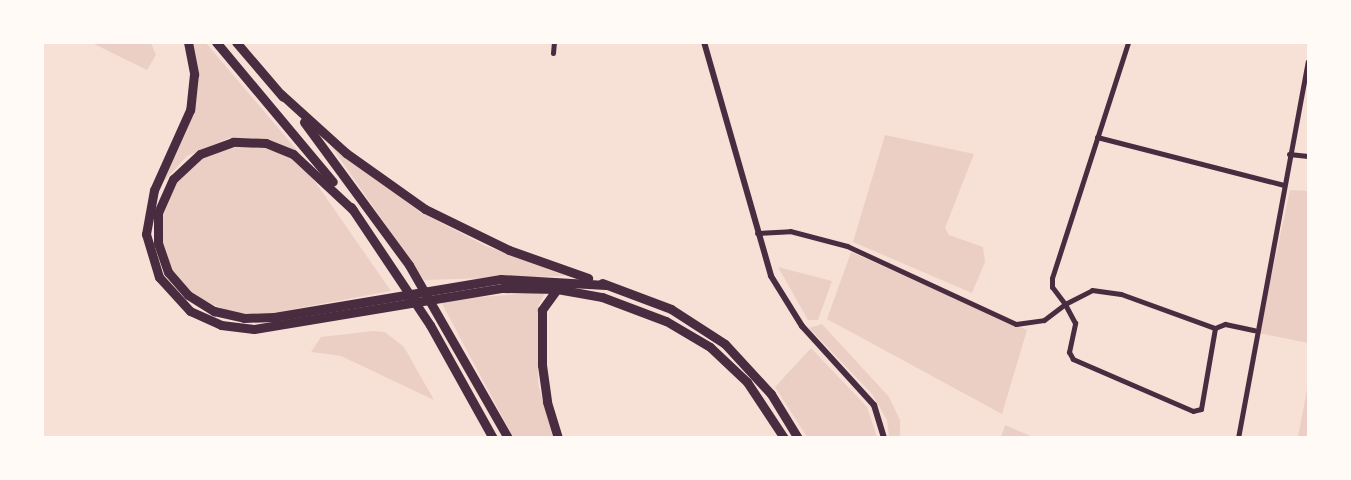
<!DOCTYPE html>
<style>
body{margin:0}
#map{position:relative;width:1351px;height:480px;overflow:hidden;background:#f7e1d7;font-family:Rubik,sans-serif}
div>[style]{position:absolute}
.green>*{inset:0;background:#ebcfc5}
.minor>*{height:5px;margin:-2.5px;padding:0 2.5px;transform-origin:2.5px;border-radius:2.5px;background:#4a2c40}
.tertiary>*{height:6px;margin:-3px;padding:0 3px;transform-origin:3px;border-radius:3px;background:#4a2c40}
.trunk>*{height:9px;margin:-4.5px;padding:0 4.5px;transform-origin:4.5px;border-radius:4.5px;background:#4a2c40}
span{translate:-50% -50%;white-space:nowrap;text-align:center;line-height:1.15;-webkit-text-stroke:4px #fffaf5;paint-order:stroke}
.frame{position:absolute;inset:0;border:44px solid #fffaf5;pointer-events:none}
</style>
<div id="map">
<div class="green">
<i style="clip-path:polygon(92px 43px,151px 43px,156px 55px,147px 70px)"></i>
<i style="clip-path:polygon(191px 43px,206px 43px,301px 155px,269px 140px,229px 138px,187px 156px,158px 188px,194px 107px)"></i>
<i style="clip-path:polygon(885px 135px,974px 154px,945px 228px,949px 235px,983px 247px,985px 262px,972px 293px,853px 242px)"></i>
<i style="clip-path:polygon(327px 140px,420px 212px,486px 246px,566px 276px,424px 280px)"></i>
<i style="clip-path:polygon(256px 145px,289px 156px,307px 170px,391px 291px,267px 314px,234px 313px,195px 297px,170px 269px,162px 247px,162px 212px,173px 182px,195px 159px,225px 146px)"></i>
<i style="clip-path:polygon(1290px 190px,1308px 191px,1308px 343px,1259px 333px)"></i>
<i style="clip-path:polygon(851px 252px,1027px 330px,1002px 414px,827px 319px)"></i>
<i style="clip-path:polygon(778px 267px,832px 281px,818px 320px,808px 320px)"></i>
<i style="clip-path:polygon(545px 292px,538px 307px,538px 383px,553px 437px,513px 437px,440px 300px)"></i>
<i style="clip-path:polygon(822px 324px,889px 397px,900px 420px,900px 437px,889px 437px,887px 420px,872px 394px,809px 328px)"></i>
<i style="clip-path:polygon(373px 331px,385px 332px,404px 347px,434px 400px,341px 356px,311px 352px,321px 337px)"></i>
<i style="clip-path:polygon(811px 348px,867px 407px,877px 437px,807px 437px,775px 387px)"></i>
<i style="clip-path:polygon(1308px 384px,1308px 437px,1298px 437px)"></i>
<i style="clip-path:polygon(1005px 425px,1033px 437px,1001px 437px)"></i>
</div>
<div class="minor">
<i style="left:553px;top:53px;width:11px;rotate:-85deg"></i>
<i style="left:1097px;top:137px;width:193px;rotate:14.4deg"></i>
<i style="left:1289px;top:154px;width:19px;rotate:6deg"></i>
<i style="left:757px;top:233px;width:33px;rotate:-3deg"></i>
<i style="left:790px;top:231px;width:59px;rotate:14.7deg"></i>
<i style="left:847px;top:246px;width:186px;rotate:24.8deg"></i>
<i style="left:1016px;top:324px;width:28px;rotate:-8deg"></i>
<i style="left:1044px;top:320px;width:26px;rotate:-37deg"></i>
<i style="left:1065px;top:304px;width:21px;rotate:-127deg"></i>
<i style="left:1052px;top:287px;width:9px;rotate:-90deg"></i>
<i style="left:1052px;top:278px;width:248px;rotate:-72.1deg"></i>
<i style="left:1092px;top:290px;width:29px;rotate:8deg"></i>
<i style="left:1121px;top:294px;width:100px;rotate:19.9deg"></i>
<i style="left:1215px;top:328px;width:82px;rotate:99.8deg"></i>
<i style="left:1201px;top:409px;width:8px;rotate:166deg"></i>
<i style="left:1193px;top:411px;width:131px;rotate:-156.6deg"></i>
<i style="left:1073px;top:359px;width:8px;rotate:-120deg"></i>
<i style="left:1069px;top:352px;width:30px;rotate:-78deg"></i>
<i style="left:1075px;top:323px;width:21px;rotate:-118deg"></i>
<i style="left:1065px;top:304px;width:30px;rotate:-27deg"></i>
<i style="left:1215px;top:328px;width:11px;rotate:-22deg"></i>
<i style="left:1225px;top:324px;width:30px;rotate:12deg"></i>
<i style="left:1238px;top:438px;width:383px;rotate:-79.5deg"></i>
</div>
<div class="tertiary">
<i style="left:704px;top:42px;width:243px;rotate:74deg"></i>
<i style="left:771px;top:276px;width:59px;rotate:58.2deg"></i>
<i style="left:802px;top:326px;width:107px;rotate:47.7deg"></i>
<i style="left:874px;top:405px;width:34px;rotate:73deg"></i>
</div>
<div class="trunk">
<i style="left:188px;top:42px;width:33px;rotate:79deg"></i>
<i style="left:194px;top:74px;width:36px;rotate:96deg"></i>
<i style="left:190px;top:110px;width:88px;rotate:114.2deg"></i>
<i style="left:154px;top:190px;width:45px;rotate:100.3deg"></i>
<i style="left:146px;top:234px;width:45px;rotate:73.2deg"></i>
<i style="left:159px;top:277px;width:46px;rotate:47.6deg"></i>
<i style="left:190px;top:311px;width:34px;rotate:24deg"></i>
<i style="left:221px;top:325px;width:33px;rotate:7deg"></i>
<i style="left:254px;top:329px;width:252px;rotate:-9.4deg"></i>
<i style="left:503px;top:288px;width:54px;rotate:1.1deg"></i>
<i style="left:557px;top:289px;width:46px;rotate:10.1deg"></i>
<i style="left:602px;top:297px;width:68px;rotate:20.6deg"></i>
<i style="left:666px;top:321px;width:51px;rotate:30.6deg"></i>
<i style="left:710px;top:347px;width:51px;rotate:43.4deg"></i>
<i style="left:747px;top:382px;width:67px;rotate:56.5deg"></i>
<i style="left:216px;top:42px;width:182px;rotate:50.1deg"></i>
<i style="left:236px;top:42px;width:72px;rotate:49.5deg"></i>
<i style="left:281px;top:94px;width:88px;rotate:42.2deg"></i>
<i style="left:346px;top:153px;width:97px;rotate:35.3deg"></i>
<i style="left:425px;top:209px;width:93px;rotate:26deg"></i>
<i style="left:509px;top:250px;width:84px;rotate:19.5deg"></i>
<i style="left:304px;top:122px;width:177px;rotate:53.7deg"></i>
<i style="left:409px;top:265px;width:199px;rotate:60.2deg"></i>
<i style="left:351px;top:207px;width:142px;rotate:56.2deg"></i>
<i style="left:430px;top:325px;width:129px;rotate:60.9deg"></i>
<i style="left:353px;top:210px;width:82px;rotate:-137deg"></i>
<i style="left:293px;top:154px;width:29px;rotate:-158deg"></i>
<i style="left:266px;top:143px;width:33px;rotate:-178deg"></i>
<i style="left:233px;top:142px;width:35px;rotate:160deg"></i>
<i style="left:200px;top:154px;width:37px;rotate:137deg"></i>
<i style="left:173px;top:179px;width:37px;rotate:114deg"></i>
<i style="left:158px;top:213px;width:30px;rotate:90deg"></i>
<i style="left:158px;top:243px;width:31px;rotate:71deg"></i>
<i style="left:168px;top:272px;width:30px;rotate:49deg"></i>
<i style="left:188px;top:295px;width:31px;rotate:32deg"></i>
<i style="left:214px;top:311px;width:31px;rotate:13deg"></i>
<i style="left:244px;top:318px;width:30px;rotate:-2deg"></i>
<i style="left:274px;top:317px;width:230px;rotate:-9.5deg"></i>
<i style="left:501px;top:279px;width:105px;rotate:3.3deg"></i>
<i style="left:602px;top:283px;width:74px;rotate:20.6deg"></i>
<i style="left:671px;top:309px;width:64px;rotate:32.9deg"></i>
<i style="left:725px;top:344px;width:68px;rotate:47.4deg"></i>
<i style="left:771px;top:394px;width:52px;rotate:58.5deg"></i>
<i style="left:557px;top:289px;width:26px;rotate:126deg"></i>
<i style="left:542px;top:310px;width:55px;rotate:90deg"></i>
<i style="left:542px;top:365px;width:37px;rotate:82deg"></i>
<i style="left:547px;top:402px;width:38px;rotate:73deg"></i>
</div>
<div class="frame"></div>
</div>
